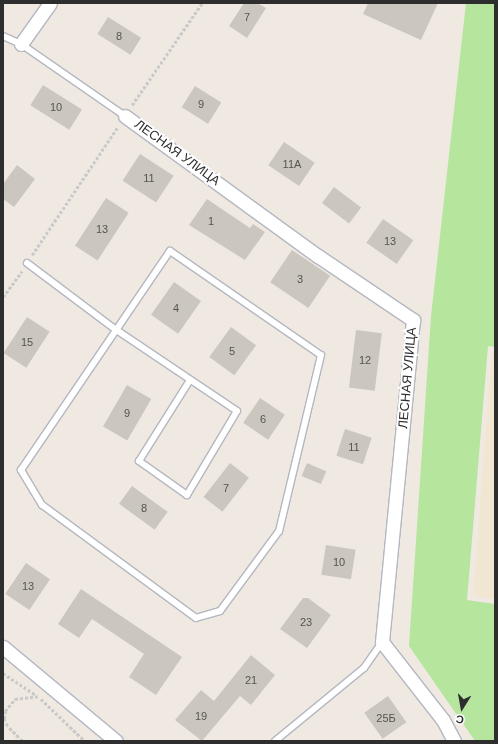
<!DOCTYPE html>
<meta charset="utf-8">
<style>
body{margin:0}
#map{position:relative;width:498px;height:744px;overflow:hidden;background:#efe9e1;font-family:Helvetica,sans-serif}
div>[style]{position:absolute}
.education>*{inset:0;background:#f0e6d1}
.green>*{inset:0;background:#b6e59e}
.building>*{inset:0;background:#cbc7bf;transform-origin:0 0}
.path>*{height:2.5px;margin-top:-1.25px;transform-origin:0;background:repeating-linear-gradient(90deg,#c9c9c9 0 3px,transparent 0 5px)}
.roads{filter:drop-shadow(1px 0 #b4b7c1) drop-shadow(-1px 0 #b4b7c1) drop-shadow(0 1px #b4b7c1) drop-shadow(0 -1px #b4b7c1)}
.lane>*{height:6px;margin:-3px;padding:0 3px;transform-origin:3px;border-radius:3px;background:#fff}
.street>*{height:13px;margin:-6.5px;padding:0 6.5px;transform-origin:6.5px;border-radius:6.5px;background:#fff}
span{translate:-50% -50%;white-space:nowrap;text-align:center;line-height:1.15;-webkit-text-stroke:4px #fff;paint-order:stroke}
.number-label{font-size:11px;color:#555452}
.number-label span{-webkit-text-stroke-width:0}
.street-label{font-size:13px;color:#2e2e2e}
.frame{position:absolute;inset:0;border:4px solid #2e2e2e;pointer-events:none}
.north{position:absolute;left:442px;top:688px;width:40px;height:40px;-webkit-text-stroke:3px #fff;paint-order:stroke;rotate:191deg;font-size:11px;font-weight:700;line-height:16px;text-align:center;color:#2e2e2e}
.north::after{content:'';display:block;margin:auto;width:14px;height:18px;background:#2e2e2e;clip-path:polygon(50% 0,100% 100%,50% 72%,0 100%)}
</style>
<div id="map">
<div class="education">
<i style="clip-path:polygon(492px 352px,495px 352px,495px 599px,473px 596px)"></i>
</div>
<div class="green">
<i style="clip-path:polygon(466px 3px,495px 3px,495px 347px,488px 346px,467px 600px,495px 604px,495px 741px,475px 741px,409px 646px,431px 316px)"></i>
</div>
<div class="building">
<i style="clip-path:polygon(244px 3px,257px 3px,266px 8px,247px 38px,229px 26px)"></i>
<i style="clip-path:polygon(368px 3px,438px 3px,421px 40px,363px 14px)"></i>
<i style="left:108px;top:17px;width:39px;height:20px;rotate:32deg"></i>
<i style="left:43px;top:85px;width:46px;height:24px;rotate:32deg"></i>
<i style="left:195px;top:86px;width:31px;height:25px;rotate:32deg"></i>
<i style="left:284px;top:142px;width:37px;height:28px;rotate:34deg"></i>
<i style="left:140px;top:154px;width:40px;height:32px;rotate:33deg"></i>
<i style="clip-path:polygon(17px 165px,35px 179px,14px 207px,3px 199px,3px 184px)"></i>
<i style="left:334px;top:187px;width:34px;height:20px;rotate:37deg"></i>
<i style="left:106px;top:198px;width:27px;height:57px;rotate:33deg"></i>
<i style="clip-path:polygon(207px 199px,250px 228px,253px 224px,265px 232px,245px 260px,189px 225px)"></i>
<i style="left:383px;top:219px;width:37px;height:29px;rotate:35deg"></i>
<i style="left:292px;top:250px;width:46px;height:39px;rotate:34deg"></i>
<i style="left:174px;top:282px;width:33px;height:40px;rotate:35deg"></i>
<i style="left:27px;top:317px;width:27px;height:43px;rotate:33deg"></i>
<i style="left:231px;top:327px;width:31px;height:37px;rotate:36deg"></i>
<i style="left:356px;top:330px;width:26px;height:58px;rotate:7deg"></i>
<i style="left:127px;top:385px;width:28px;height:48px;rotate:30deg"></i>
<i style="left:260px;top:398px;width:30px;height:30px;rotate:34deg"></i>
<i style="left:345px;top:429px;width:28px;height:28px;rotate:18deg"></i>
<i style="left:230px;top:463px;width:24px;height:43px;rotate:38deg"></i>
<i style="left:307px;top:463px;width:21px;height:14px;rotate:23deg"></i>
<i style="left:132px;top:486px;width:44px;height:22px;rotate:36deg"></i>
<i style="left:326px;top:545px;width:30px;height:30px;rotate:9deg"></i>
<i style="left:26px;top:563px;width:29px;height:37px;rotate:34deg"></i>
<i style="clip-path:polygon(81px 589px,182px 657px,156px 695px,129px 677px,144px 654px,92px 619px,79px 638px,58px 624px)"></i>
<i style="clip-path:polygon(303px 598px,308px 598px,331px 615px,307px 648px,280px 629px)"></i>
<i style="clip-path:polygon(251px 655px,275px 675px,251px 705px,240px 696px,202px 741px,175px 720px,201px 690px,214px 701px)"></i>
<i style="left:388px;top:696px;width:32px;height:29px;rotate:55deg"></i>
</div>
<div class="path">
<i style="left:132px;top:105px;width:124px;rotate:-55.5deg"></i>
<i style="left:32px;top:255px;width:153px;rotate:-56.2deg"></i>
<i style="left:3px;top:297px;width:32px;rotate:-54deg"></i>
<i style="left:3px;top:673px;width:40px;rotate:34deg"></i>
<i style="left:41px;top:699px;width:61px;rotate:43.7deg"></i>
<i style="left:22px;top:741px;width:21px;rotate:-135deg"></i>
<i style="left:7px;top:726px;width:8px;rotate:-113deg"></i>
<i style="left:4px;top:719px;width:8px;rotate:-83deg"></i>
<i style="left:5px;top:711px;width:16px;rotate:-50deg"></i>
<i style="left:15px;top:699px;width:23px;rotate:-7deg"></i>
</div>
<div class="roads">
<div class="lane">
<i style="left:3px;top:36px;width:20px;rotate:24deg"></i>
<i style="left:21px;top:44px;width:126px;rotate:34.7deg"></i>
<i style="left:170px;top:251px;width:183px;rotate:34.6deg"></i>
<i style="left:321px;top:355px;width:181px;rotate:103.4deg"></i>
<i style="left:279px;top:531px;width:99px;rotate:126.4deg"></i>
<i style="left:220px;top:611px;width:25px;rotate:164deg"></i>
<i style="left:196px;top:618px;width:191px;rotate:-143.7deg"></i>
<i style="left:42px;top:505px;width:41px;rotate:-121deg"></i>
<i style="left:21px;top:470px;width:265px;rotate:-55.8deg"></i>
<i style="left:27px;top:263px;width:110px;rotate:36.9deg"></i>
<i style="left:115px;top:329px;width:147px;rotate:33.9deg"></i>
<i style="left:237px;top:411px;width:98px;rotate:120.8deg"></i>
<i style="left:187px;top:495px;width:59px;rotate:-144.7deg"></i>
<i style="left:139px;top:461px;width:96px;rotate:-57.8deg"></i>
<i style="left:275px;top:741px;width:115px;rotate:-39.4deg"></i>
<i style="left:364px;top:668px;width:32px;rotate:-55deg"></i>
</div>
<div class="street">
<i style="left:21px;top:44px;width:50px;rotate:-54.7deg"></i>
<i style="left:125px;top:116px;width:238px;rotate:36deg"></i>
<i style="left:318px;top:256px;width:115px;rotate:34deg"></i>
<i style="left:413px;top:320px;width:323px;rotate:95.5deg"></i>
<i style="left:382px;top:642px;width:99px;rotate:52deg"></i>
<i style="left:443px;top:720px;width:24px;rotate:62deg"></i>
<i style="left:3px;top:647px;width:147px;rotate:39.8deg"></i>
</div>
</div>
<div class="number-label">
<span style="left:247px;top:17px">7</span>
<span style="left:119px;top:36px">8</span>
<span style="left:201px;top:104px">9</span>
<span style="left:56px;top:107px">10</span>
<span style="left:292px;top:164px">11А</span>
<span style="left:149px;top:178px">11</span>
<span style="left:211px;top:221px">1</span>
<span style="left:102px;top:229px">13</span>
<span style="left:390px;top:241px">13</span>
<span style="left:300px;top:279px">3</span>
<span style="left:176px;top:308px">4</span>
<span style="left:27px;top:342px">15</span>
<span style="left:232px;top:351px">5</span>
<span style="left:365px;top:360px">12</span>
<span style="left:127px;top:413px">9</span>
<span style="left:263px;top:419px">6</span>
<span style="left:354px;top:447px">11</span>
<span style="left:226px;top:488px">7</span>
<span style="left:144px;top:508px">8</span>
<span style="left:339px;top:562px">10</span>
<span style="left:28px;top:586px">13</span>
<span style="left:306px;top:622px">23</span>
<span style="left:251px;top:680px">21</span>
<span style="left:201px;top:716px">19</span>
<span style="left:386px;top:718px">25Б</span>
</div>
<div class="street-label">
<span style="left:177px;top:153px;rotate:36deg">ЛЕСНАЯ УЛИЦА</span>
<span style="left:408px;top:378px;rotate:-85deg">ЛЕСНАЯ УЛИЦА</span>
</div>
<div class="frame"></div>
<div class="north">С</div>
</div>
